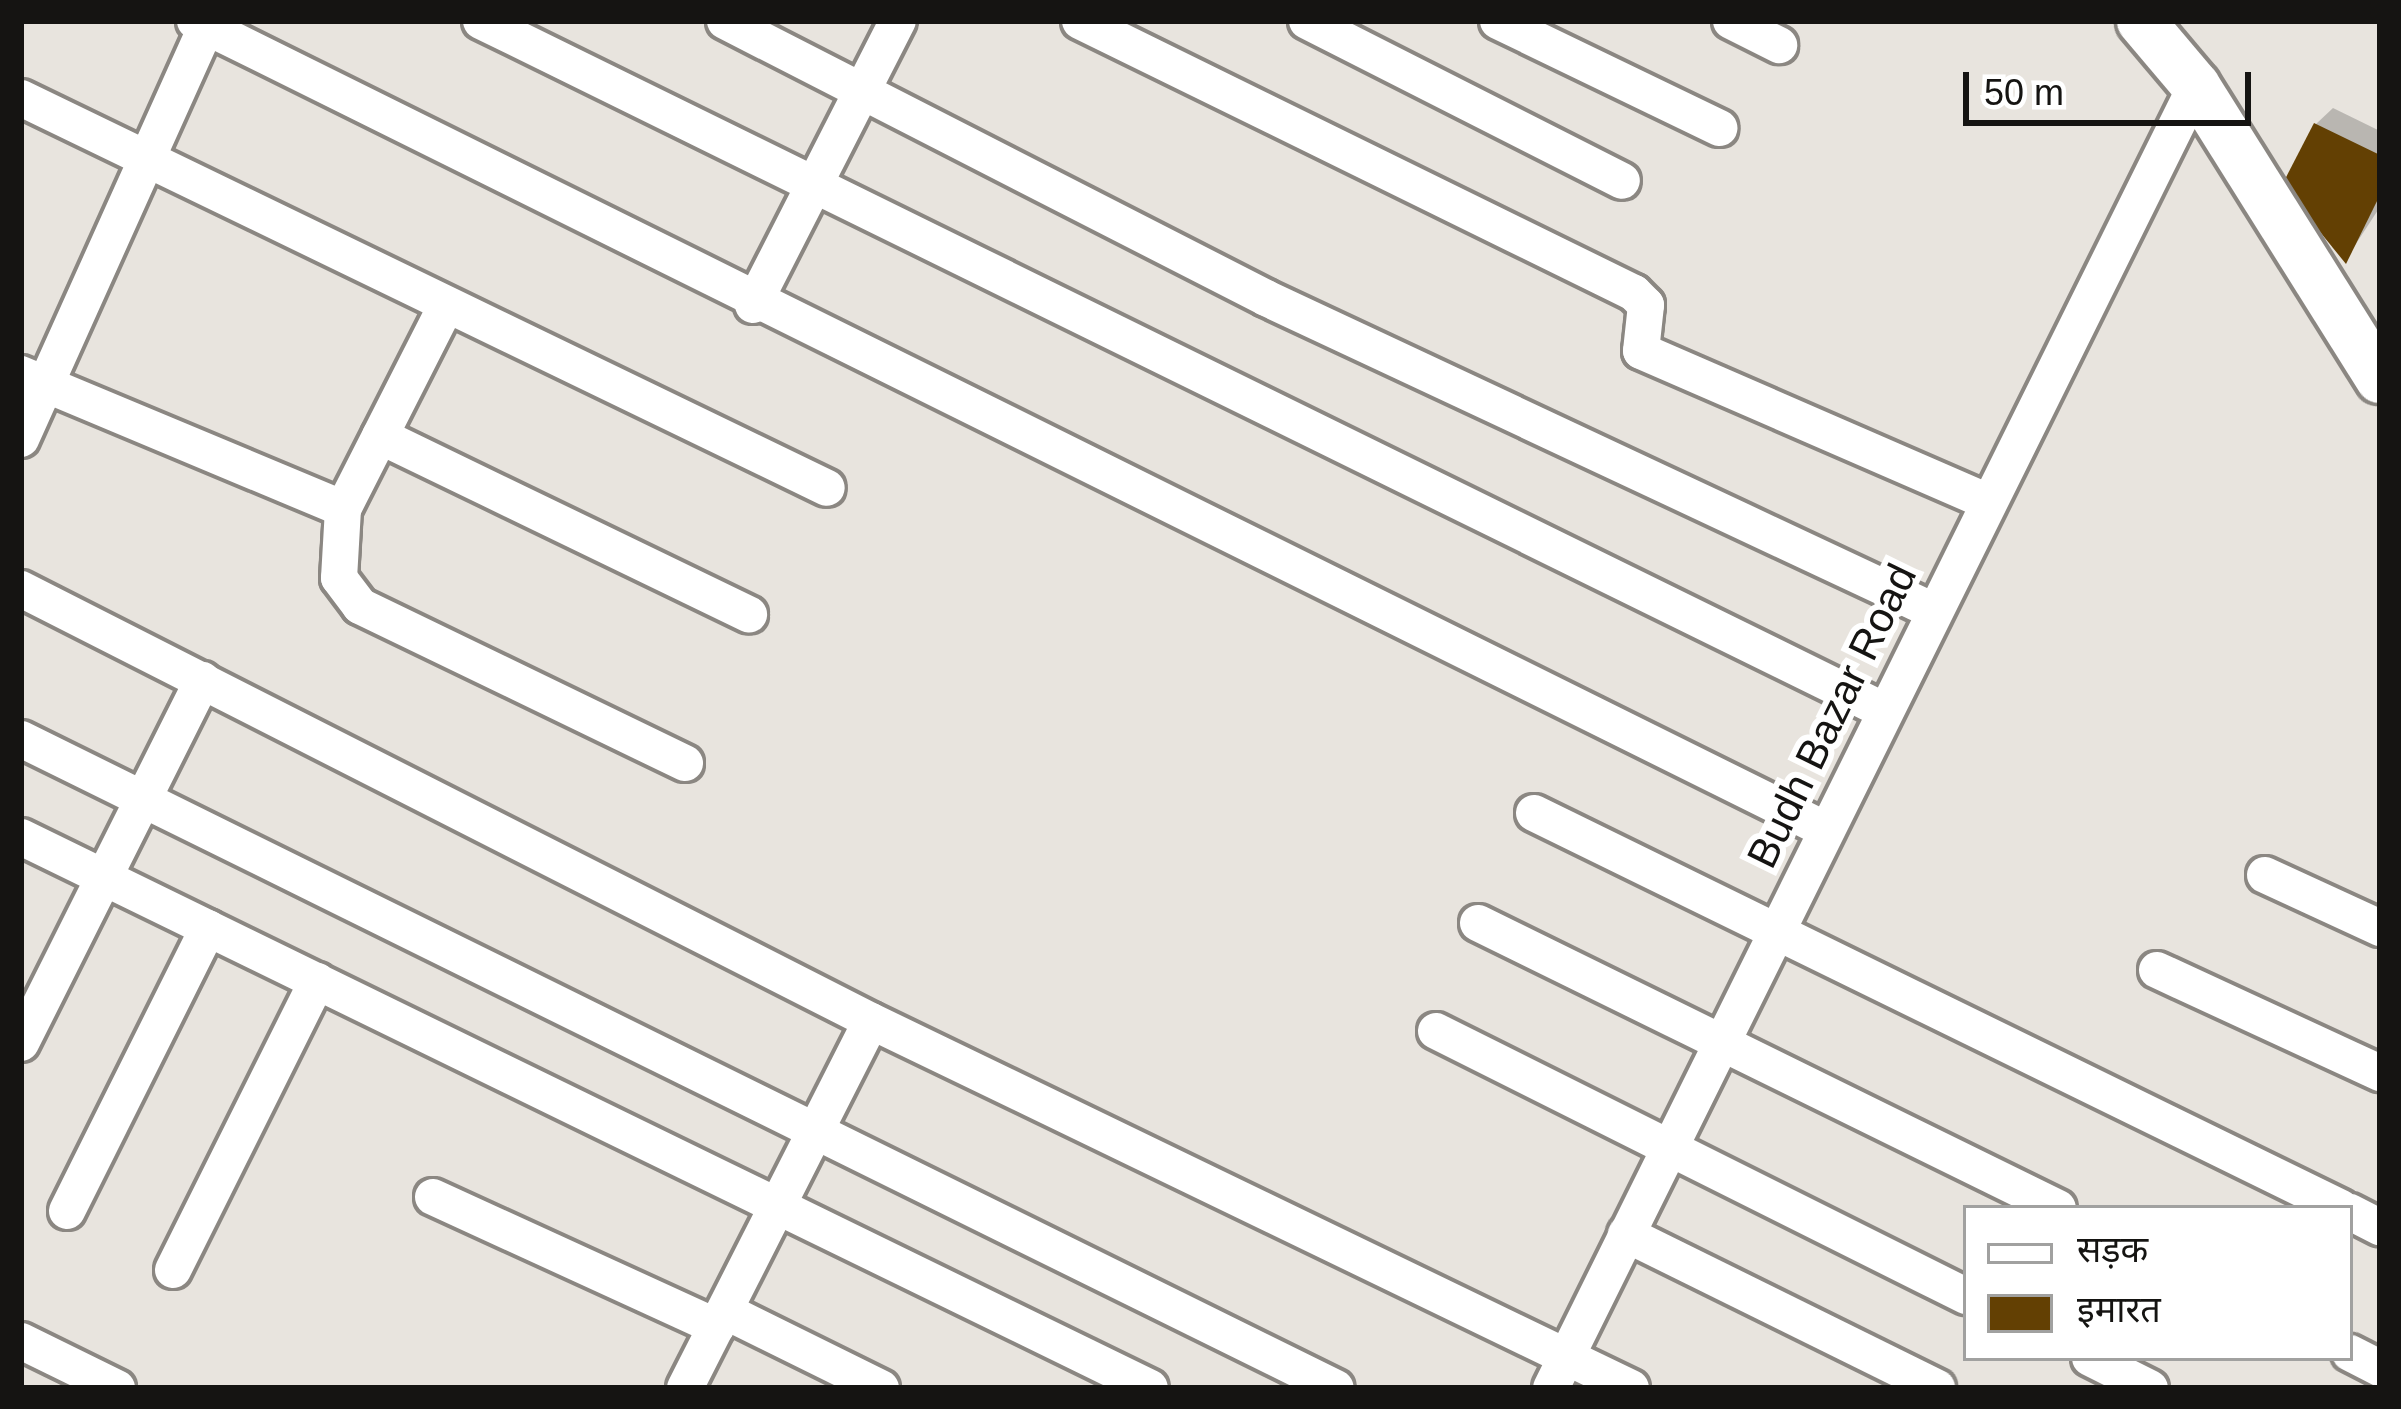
<!DOCTYPE html>
<meta charset="utf-8">
<style>
body{margin:0}
#map{position:relative;width:2401px;height:1409px;overflow:hidden;background:#e8e4de;font-family:Arial,"Noto Sans Devanagari",sans-serif}
div>[style]{position:absolute}
.shadow>*{inset:0;background:#0003}
.building>*{inset:0;background:#634003}
.roads{filter:drop-shadow(3px 0 #8b8782) drop-shadow(-3px 0 #8b8782) drop-shadow(0 3px #8b8782) drop-shadow(0 -3px #8b8782)}
.street>*{height:36px;margin:-18px;padding:0 18px;transform-origin:18px;border-radius:18px;background:#fff}
.secondary>*{height:48px;margin:-24px;padding:0 24px;transform-origin:24px;border-radius:24px;background:#fff}
span{translate:-50% -50%;white-space:nowrap;text-align:center;line-height:1.15;-webkit-text-stroke:12px #fff;paint-order:stroke}
.street-label{font-size:42px;color:#151412}
.frame{position:absolute;inset:0;border:24px solid #151412;pointer-events:none}
.legend{position:absolute;left:1963px;top:1205px;width:390px;height:156px;box-sizing:border-box;background:#fff;border:3px solid #a1a1a0;margin:0;padding:15px 21px;list-style:none;font-size:36px;color:#151412}
.legend li{display:flex;align-items:center;gap:24px;height:60px}
.legend b{width:60px;border:3px solid #a1a1a0}
.scale{position:absolute;left:1963px;top:72px;width:288px;height:54px;box-sizing:border-box;border:6px solid #151412;border-top:0;padding-left:15px;font-size:36px;line-height:42px;white-space:nowrap;color:#151412;-webkit-text-stroke:9px #fff;paint-order:stroke}
</style>
<div id="map">
<div class="shadow">
<i style="clip-path:polygon(2333px 108px,2380px 131px,2380px 207px,2346px 259px,2316px 124px)"></i>
</div>
<div class="building">
<i style="clip-path:polygon(2314px 123px,2380px 155px,2380px 195px,2346px 264px,2282px 185px)"></i>
</div>
<div class="roads">
<div class="street">
<i style="left:195px;top:21px;width:1821px;rotate:26.38deg"></i>
<i style="left:481px;top:21px;width:1564px;rotate:26.17deg"></i>
<i style="left:725px;top:21px;width:608px;rotate:27.11deg"></i>
<i style="left:1266px;top:298px;width:738px;rotate:25.11deg"></i>
<i style="left:1080px;top:21px;width:617px;rotate:26.15deg"></i>
<i style="left:1634px;top:293px;width:17px;rotate:45deg"></i>
<i style="left:1646px;top:305px;width:46px;rotate:96.2deg"></i>
<i style="left:1641px;top:351px;width:378px;rotate:23.5deg"></i>
<i style="left:1307px;top:21px;width:353px;rotate:26.9deg"></i>
<i style="left:1498px;top:21px;width:246px;rotate:25.8deg"></i>
<i style="left:1731px;top:21px;width:54px;rotate:26.6deg"></i>
<i style="left:21px;top:98px;width:895px;rotate:25.82deg"></i>
<i style="left:753px;top:305px;width:319px;rotate:-63deg"></i>
<i style="left:21px;top:374px;width:349px;rotate:22.7deg"></i>
<i style="left:343px;top:509px;width:69px;rotate:93.3deg"></i>
<i style="left:339px;top:578px;width:35px;rotate:53deg"></i>
<i style="left:360px;top:606px;width:361px;rotate:25.8deg"></i>
<i style="left:380px;top:436px;width:410px;rotate:25.8deg"></i>
<i style="left:21px;top:439px;width:458px;rotate:-65.8deg"></i>
<i style="left:343px;top:509px;width:225px;rotate:-63.1deg"></i>
<i style="left:21px;top:589px;width:953px;rotate:26.94deg"></i>
<i style="left:871px;top:1021px;width:844px;rotate:25.78deg"></i>
<i style="left:21px;top:739px;width:1466px;rotate:26.27deg"></i>
<i style="left:1534px;top:813px;width:898px;rotate:26.08deg"></i>
<i style="left:21px;top:837px;width:1256px;rotate:26.01deg"></i>
<i style="left:2265px;top:875px;width:127px;rotate:24.7deg"></i>
<i style="left:1478px;top:923px;width:646px;rotate:26.17deg"></i>
<i style="left:2157px;top:970px;width:246px;rotate:24.8deg"></i>
<i style="left:1436px;top:1031px;width:593px;rotate:26.57deg"></i>
<i style="left:21px;top:1043px;width:406px;rotate:-63.4deg"></i>
<i style="left:433px;top:1197px;width:312px;rotate:24.6deg"></i>
<i style="left:67px;top:1211px;width:316px;rotate:-63.5deg"></i>
<i style="left:2350px;top:1212px;width:34px;rotate:27deg"></i>
<i style="left:1626px;top:1234px;width:347px;rotate:26.3deg"></i>
<i style="left:173px;top:1270px;width:323px;rotate:-63.5deg"></i>
<i style="left:725px;top:1311px;width:174px;rotate:26.3deg"></i>
<i style="left:21px;top:1341px;width:107px;rotate:26.1deg"></i>
<i style="left:2350px;top:1353px;width:34px;rotate:27deg"></i>
<i style="left:2090px;top:1358px;width:67px;rotate:26.6deg"></i>
<i style="left:685px;top:1388px;width:411px;rotate:-63.1deg"></i>
<i style="left:1551px;top:1388px;width:1453px;rotate:-63.65deg"></i>
</div>
<div class="secondary">
<i style="left:2141px;top:21px;width:85px;rotate:49.8deg"></i>
<i style="left:2196px;top:86px;width:346px;rotate:57.9deg"></i>
</div>
</div>
<div class="street-label">
<span style="left:1832px;top:716px;rotate:-64deg">Budh Bazar Road</span>
</div>
<div class="frame"></div>
<ul class="legend">
<li><b style="height:15px;background:#fff"></b>सड़क</li>
<li><b style="height:33px;background:#634003"></b>इमारत</li>
</ul>
<div class="scale">50 m</div>
</div>
